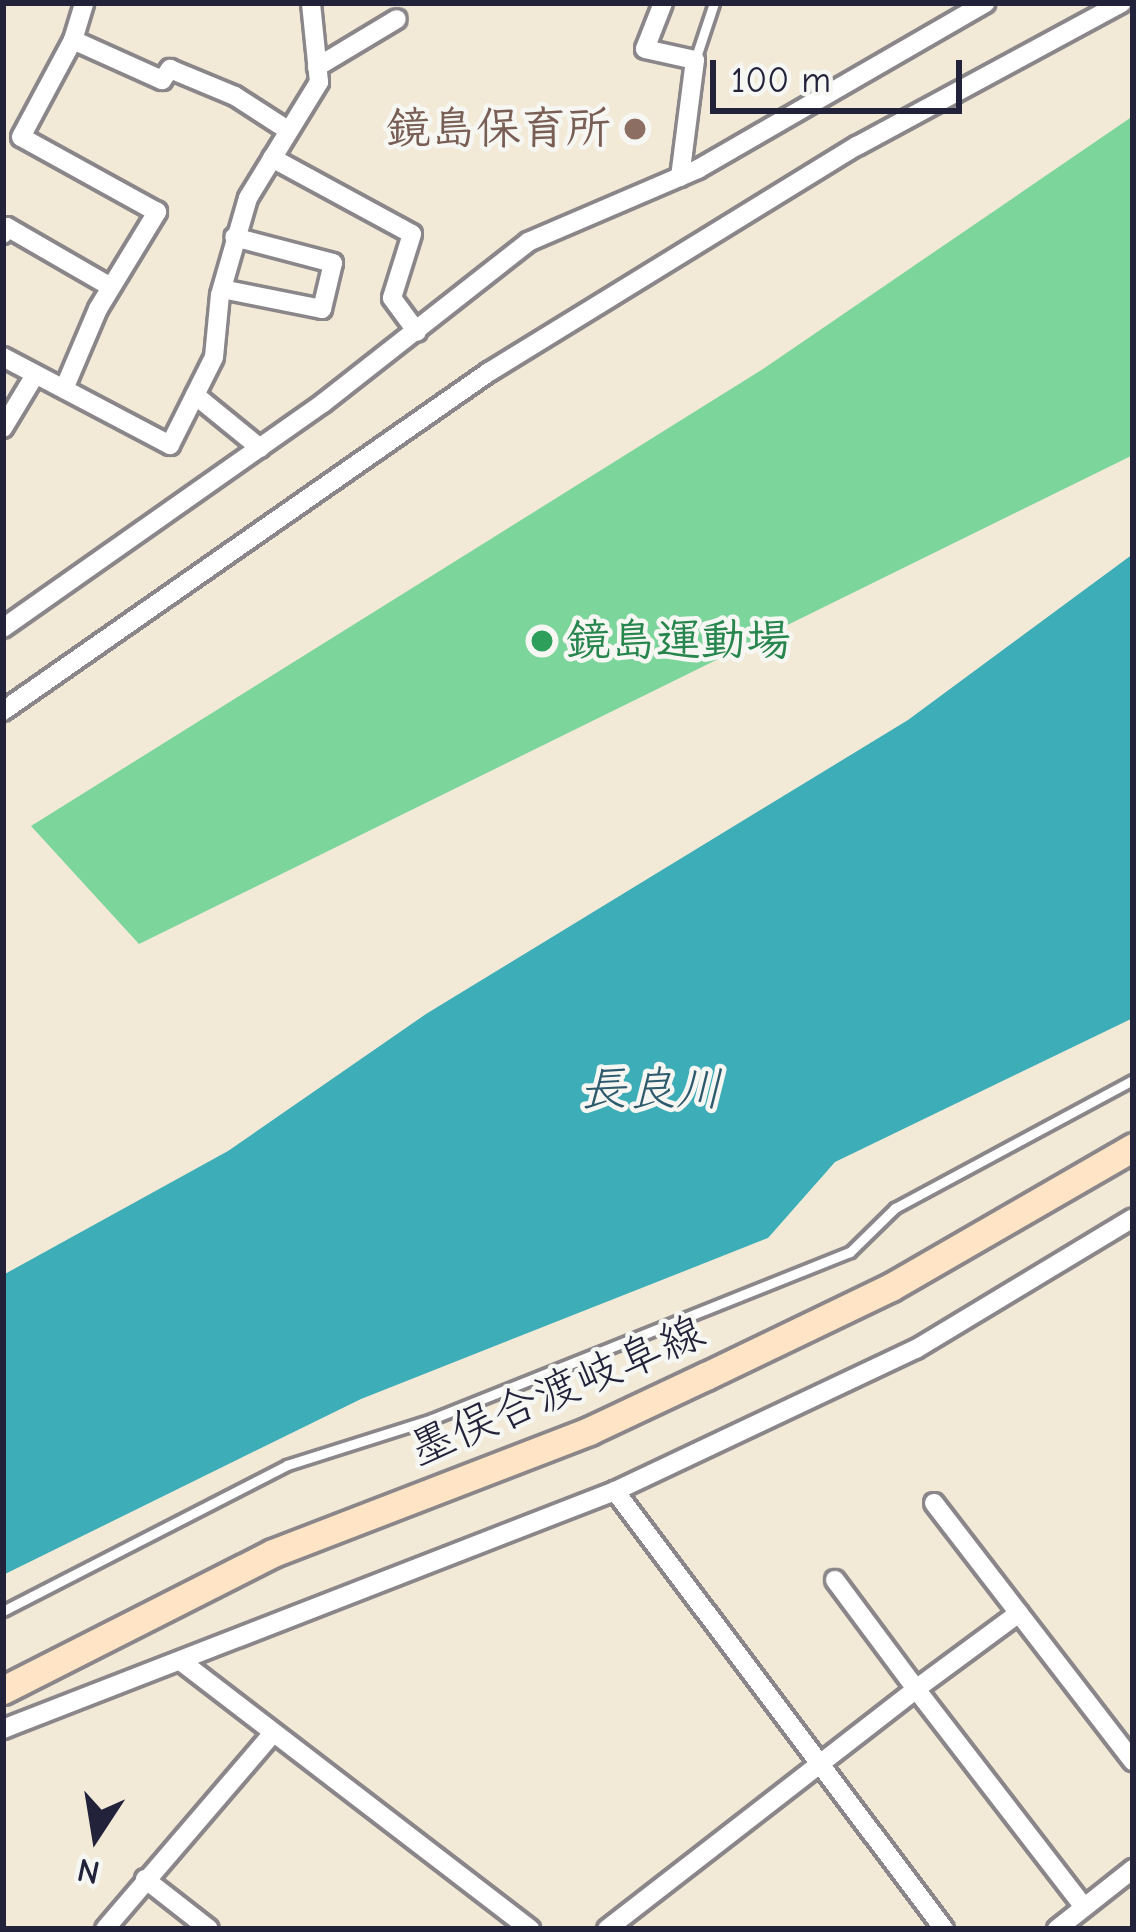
<!DOCTYPE html>
<meta charset="utf-8">
<style>
body{margin:0}
#map{position:relative;width:1136px;height:1932px;overflow:hidden;background:#f2ead7;font-family:"Comic Neue","Klee One",sans-serif}
div>[style]{position:absolute}
.green>*{inset:0;background:#7cd59b}
.water>*{inset:0;background:#3dadb8}
.roads{filter:drop-shadow(3px 0 #8a8689) drop-shadow(-3px 0 #8a8689) drop-shadow(0 3px #8a8689) drop-shadow(0 -3px #8a8689)}
.service>*{height:9px;margin:-4.5px;padding:0 4.5px;transform-origin:4.5px;border-radius:4.5px;background:#fff}
.minor>*{height:18px;margin:-9px;padding:0 9px;transform-origin:9px;border-radius:9px;background:#fff}
.secondary>*{height:27px;margin:-13.5px;padding:0 13.5px;transform-origin:13.5px;border-radius:13.5px;background:#ffe4c6}
.dots>*{width:33px;height:33px;translate:-50% -50%;box-sizing:border-box;border:6px solid #f6f6f2;border-radius:50%}
span{translate:-50% -50%;white-space:nowrap;text-align:center;line-height:1.15;-webkit-text-stroke:9px #f6f6f2;paint-order:stroke}
.education-label{font-size:45px;color:#785e54;font-weight:700}
.right{translate:-100% -50%;text-align:right}
.leisure-label{font-size:45px;color:#27864d;font-weight:700}
.left{translate:0 -50%;text-align:left}
.street-label{font-size:45px;color:#22223b}
.water-label{font-size:48px;color:#2d5a6d;font-style:italic}
.frame{position:absolute;inset:0;border:6px solid #22223b;pointer-events:none}
.north{position:absolute;left:36px;top:1776px;width:120px;height:120px;-webkit-text-stroke:9px #f6f6f2;paint-order:stroke;rotate:192deg;font-size:33px;font-weight:700;line-height:48px;text-align:center;color:#22223b}
.north::after{content:'';display:block;margin:auto;width:42px;height:54px;background:#22223b;clip-path:polygon(50% 0,100% 100%,50% 72%,0 100%)}
.scale{position:absolute;left:710px;top:60px;width:252px;height:54px;box-sizing:border-box;border:6px solid #22223b;border-top:0;padding-left:15px;font-size:36px;line-height:42px;white-space:nowrap;color:#22223b;-webkit-text-stroke:9px #f6f6f2;paint-order:stroke}
</style>
<div id="map">
<div class="green">
<i style="clip-path:polygon(1133px 116px,1133px 455px,139px 944px,31px 826px,763px 369px)"></i>
</div>
<div class="water">
<i style="clip-path:polygon(1133px 554px,1133px 1018px,835px 1162px,768px 1238px,361px 1399px,3px 1575px,3px 1275px,228px 1151px,426px 1014px,908px 720px)"></i>
</div>
<div class="roads">
<div class="service">
<i style="left:695px;top:60px;width:60px;rotate:-71.6deg"></i>
<i style="left:3px;top:1611px;width:319px;rotate:-27.2deg"></i>
<i style="left:287px;top:1465px;width:152px;rotate:-17.6deg"></i>
<i style="left:432px;top:1419px;width:450px;rotate:-21.8deg"></i>
<i style="left:850px;top:1252px;width:63px;rotate:-44.4deg"></i>
<i style="left:895px;top:1208px;width:270px;rotate:-28.3deg"></i>
</div>
<div class="minor">
<i style="left:663px;top:3px;width:49px;rotate:111.4deg"></i>
<i style="left:645px;top:49px;width:51px;rotate:12.4deg"></i>
<i style="left:695px;top:60px;width:118px;rotate:97.3deg"></i>
<i style="left:73px;top:40px;width:98px;rotate:24.2deg"></i>
<i style="left:162px;top:80px;width:14px;rotate:-54deg"></i>
<i style="left:170px;top:69px;width:70px;rotate:22.6deg"></i>
<i style="left:235px;top:96px;width:61px;rotate:32.9deg"></i>
<i style="left:317px;top:67px;width:93px;rotate:-31deg"></i>
<i style="left:272px;top:158px;width:159px;rotate:28.5deg"></i>
<i style="left:412px;top:234px;width:67px;rotate:107.4deg"></i>
<i style="left:392px;top:298px;width:42px;rotate:53.7deg"></i>
<i style="left:3px;top:234px;width:8px;rotate:-60deg"></i>
<i style="left:7px;top:227px;width:120px;rotate:30deg"></i>
<i style="left:222px;top:289px;width:102px;rotate:11.3deg"></i>
<i style="left:322px;top:309px;width:47px;rotate:-76.6deg"></i>
<i style="left:333px;top:263px;width:102px;rotate:-165.3deg"></i>
<i style="left:3px;top:357px;width:189px;rotate:27.8deg"></i>
<i style="left:170px;top:445px;width:98px;rotate:-63.4deg"></i>
<i style="left:214px;top:357px;width:62px;rotate:-84.5deg"></i>
<i style="left:220px;top:295px;width:101px;rotate:-73.9deg"></i>
<i style="left:248px;top:198px;width:136px;rotate:-58.5deg"></i>
<i style="left:319px;top:82px;width:79px;rotate:-95.8deg"></i>
<i style="left:64px;top:389px;width:87px;rotate:-67deg"></i>
<i style="left:98px;top:309px;width:114px;rotate:-58.7deg"></i>
<i style="left:157px;top:212px;width:155px;rotate:-151.1deg"></i>
<i style="left:21px;top:137px;width:110px;rotate:-61.8deg"></i>
<i style="left:73px;top:40px;width:39px;rotate:-73deg"></i>
<i style="left:195px;top:395px;width:84px;rotate:39.2deg"></i>
<i style="left:3px;top:428px;width:62px;rotate:-58.9deg"></i>
<i style="left:3px;top:628px;width:391px;rotate:-35.1deg"></i>
<i style="left:323px;top:403px;width:261px;rotate:-38.1deg"></i>
<i style="left:528px;top:242px;width:185px;rotate:-23.2deg"></i>
<i style="left:698px;top:169px;width:332px;rotate:-30deg"></i>
<i style="left:3px;top:711px;width:593px;rotate:-34.9deg"></i>
<i style="left:489px;top:372px;width:432px;rotate:-31.6deg"></i>
<i style="left:857px;top:146px;width:301px;rotate:-28.4deg"></i>
<i style="left:615px;top:1491px;width:548px;rotate:53.09deg"></i>
<i style="left:934px;top:1503px;width:326px;rotate:52.4deg"></i>
<i style="left:1019px;top:1613px;width:128px;rotate:143.6deg"></i>
<i style="left:916px;top:1689px;width:274px;rotate:52.4deg"></i>
<i style="left:182px;top:1662px;width:439px;rotate:37.5deg"></i>
<i style="left:3px;top:1729px;width:657px;rotate:-21.25deg"></i>
<i style="left:615px;top:1491px;width:333px;rotate:-25.3deg"></i>
<i style="left:916px;top:1349px;width:253px;rotate:-31.1deg"></i>
<i style="left:145px;top:1879px;width:81px;rotate:38deg"></i>
<i style="left:105px;top:1929px;width:255px;rotate:-49.4deg"></i>
<i style="left:607px;top:1929px;width:391px;rotate:-37.8deg"></i>
<i style="left:916px;top:1689px;width:136px;rotate:-126.6deg"></i>
<i style="left:1057px;top:1929px;width:97px;rotate:-38.3deg"></i>
</div>
<div class="secondary">
<i style="left:3px;top:1690px;width:303px;rotate:-26.9deg"></i>
<i style="left:273px;top:1553px;width:339px;rotate:-21.1deg"></i>
<i style="left:589px;top:1431px;width:129px;rotate:-25.2deg"></i>
<i style="left:706px;top:1376px;width:205px;rotate:-25.7deg"></i>
<i style="left:891px;top:1287px;width:280px;rotate:-30deg"></i>
</div>
</div>
<div class="dots">
<i style="left:635px;top:129px;background:#8d6e63"></i>
<i style="left:542px;top:641px;background:#2e9e5b"></i>
</div>
<div class="education-label">
<span class="right" style="left:611px;top:129px">鏡島保育所</span>
</div>
<div class="leisure-label">
<span class="left" style="left:566px;top:641px">鏡島運動場</span>
</div>
<div class="street-label">
<span style="left:557px;top:1391px;rotate:-23deg">墨俣合渡岐阜線</span>
</div>
<div class="water-label">
<span style="left:651px;top:1090px">長良川</span>
</div>
<div class="frame"></div>
<div class="north">N</div>
<div class="scale">100 m</div>
</div>
